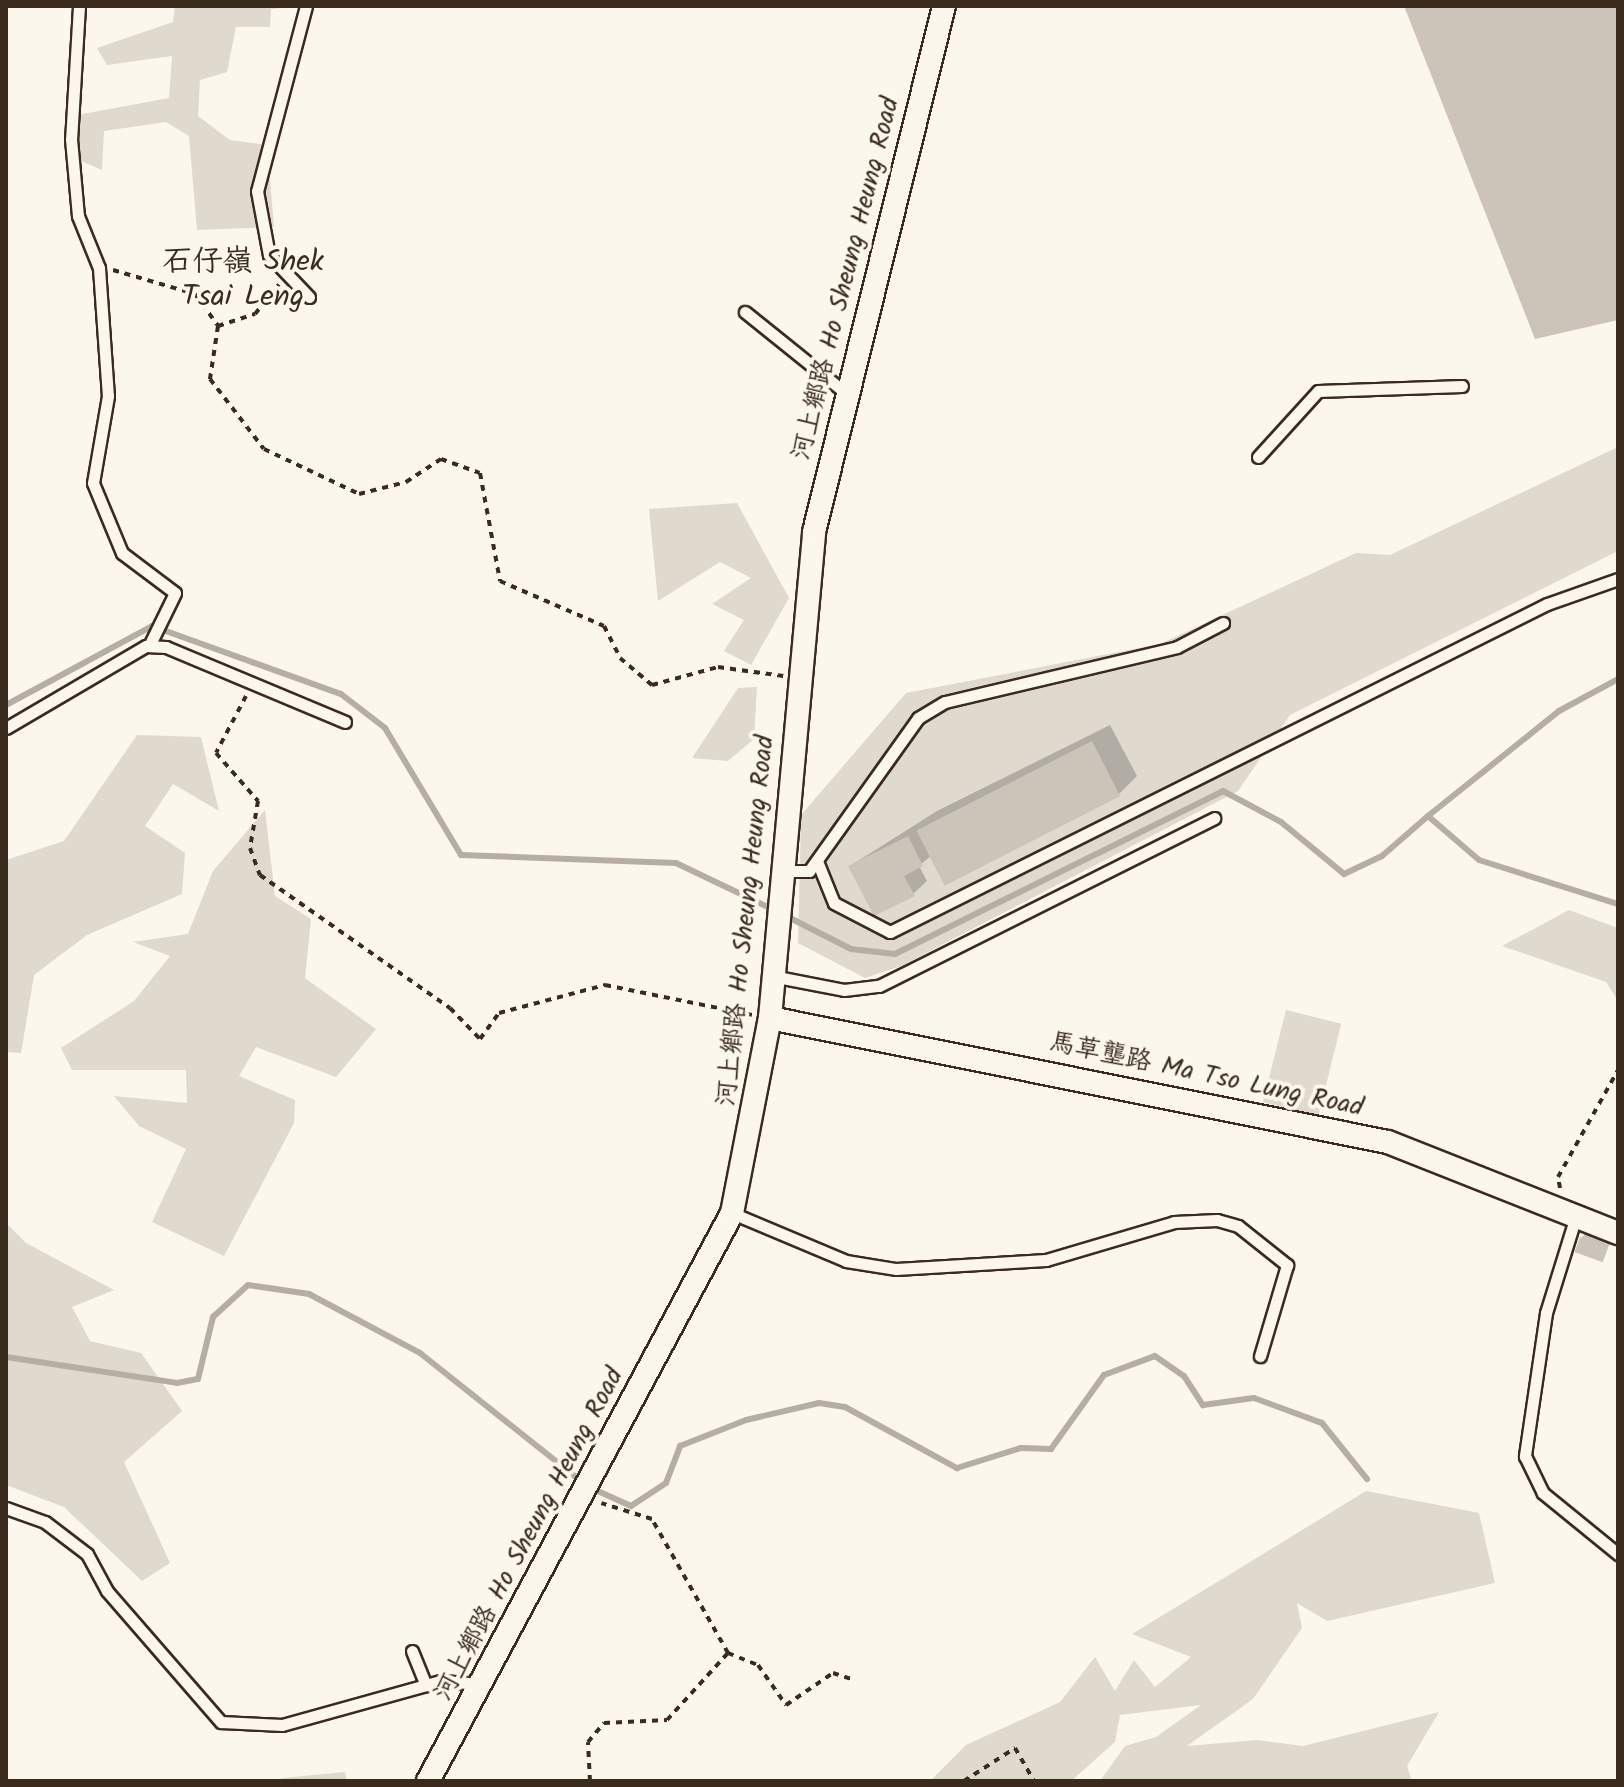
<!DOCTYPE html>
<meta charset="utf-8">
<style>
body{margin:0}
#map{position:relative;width:1624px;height:1787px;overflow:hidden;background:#fbf7ec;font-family:Kalam,"LXGW WenKai TC",sans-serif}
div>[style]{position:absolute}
.green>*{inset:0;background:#dfd9ce;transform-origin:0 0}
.shadow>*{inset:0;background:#0003}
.stream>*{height:6px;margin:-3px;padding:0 3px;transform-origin:3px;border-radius:3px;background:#b6aea2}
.building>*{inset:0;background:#ccc4b9;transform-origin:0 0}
.path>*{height:4px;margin-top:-2px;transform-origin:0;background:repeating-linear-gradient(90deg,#3b2a1e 0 6px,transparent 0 12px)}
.roads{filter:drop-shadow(2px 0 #3b2a1e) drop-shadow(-2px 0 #3b2a1e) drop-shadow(0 2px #3b2a1e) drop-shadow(0 -2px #3b2a1e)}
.service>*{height:11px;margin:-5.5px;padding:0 5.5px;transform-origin:5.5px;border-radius:5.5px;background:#fbf7ec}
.minor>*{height:22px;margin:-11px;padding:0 11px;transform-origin:11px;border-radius:11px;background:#fbf7ec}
span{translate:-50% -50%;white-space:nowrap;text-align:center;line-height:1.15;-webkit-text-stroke:8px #fbf7ec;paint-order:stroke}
.street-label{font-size:26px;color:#3b2a1e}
.quarter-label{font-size:30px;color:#3b2a1e}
.frame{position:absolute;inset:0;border:8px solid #3b2a1e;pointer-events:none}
</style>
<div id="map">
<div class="green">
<i style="clip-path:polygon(175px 6px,301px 6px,271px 9px,270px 27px,236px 27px,227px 72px,200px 80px,198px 116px,230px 140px,267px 145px,274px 227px,197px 230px,189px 136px,166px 122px,104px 131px,102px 170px,79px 160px,77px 115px,169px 98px,172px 56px,107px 65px,97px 48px,173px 22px)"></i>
<i style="clip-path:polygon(1618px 447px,1618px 551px,1290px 715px,1238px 791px,901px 966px,865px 978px,798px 943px,801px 815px,906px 693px,1160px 644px,1356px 553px,1390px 555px)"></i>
<i style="clip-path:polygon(737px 503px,789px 598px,751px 665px,724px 651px,744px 620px,712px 604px,751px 578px,720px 562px,658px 601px,649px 509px)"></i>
<i style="clip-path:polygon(757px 687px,754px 739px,728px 761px,692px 758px,738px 688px)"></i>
<i style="clip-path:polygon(137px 735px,201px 737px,219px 811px,173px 784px,145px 826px,185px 853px,182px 894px,87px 935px,34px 975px,21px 1053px,6px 1052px,6px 860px,64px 841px)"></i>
<i style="clip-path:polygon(265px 810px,275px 896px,311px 919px,305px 978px,376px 1029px,336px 1077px,256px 1047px,239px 1076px,295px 1100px,294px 1123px,224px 1256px,152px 1222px,186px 1149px,139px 1126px,114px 1096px,187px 1103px,186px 1070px,72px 1070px,61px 1048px,134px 1001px,170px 956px,133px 942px,188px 934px,213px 871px)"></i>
<i style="clip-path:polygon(1569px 910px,1618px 928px,1618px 1001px,1606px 982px,1502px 946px)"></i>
<i style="left:1286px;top:1010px;width:57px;height:95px;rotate:14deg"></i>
<i style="clip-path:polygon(6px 1223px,26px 1243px,114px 1290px,72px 1307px,90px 1341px,141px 1353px,182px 1411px,124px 1462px,170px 1563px,142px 1581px,64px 1507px,6px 1485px)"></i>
<i style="clip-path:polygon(1366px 1491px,1479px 1513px,1495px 1583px,1327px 1621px,1297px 1603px,1302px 1628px,1253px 1699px,1187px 1746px,1257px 1740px,1303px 1746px,1439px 1712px,1407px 1766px,1412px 1781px,1100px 1781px,1125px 1746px,1156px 1737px,1201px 1705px,1120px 1715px,1115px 1742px,1071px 1781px,930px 1781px,966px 1745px,1060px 1702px,1095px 1657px,1115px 1691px,1134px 1660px,1155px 1687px,1191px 1657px,1132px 1634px)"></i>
<i style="clip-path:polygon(345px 1772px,347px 1781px,276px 1781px,283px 1778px)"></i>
</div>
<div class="shadow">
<i style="clip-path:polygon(1110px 725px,1137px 776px,1119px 794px,932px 855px,919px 866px,927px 881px,913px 894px,850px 866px,937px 811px)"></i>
<i style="clip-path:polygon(1585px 1234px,1610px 1243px,1602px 1260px,1581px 1238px)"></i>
</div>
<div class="stream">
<i style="left:6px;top:705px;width:166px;rotate:-28.4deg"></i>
<i style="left:152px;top:626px;width:201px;rotate:19.8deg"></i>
<i style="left:341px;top:694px;width:56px;rotate:37.7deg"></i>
<i style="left:385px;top:728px;width:148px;rotate:59.1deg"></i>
<i style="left:461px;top:855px;width:215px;rotate:2.1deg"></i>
<i style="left:676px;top:863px;width:111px;rotate:25.6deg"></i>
<i style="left:1428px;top:816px;width:168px;rotate:-38.7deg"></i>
<i style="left:1559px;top:711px;width:67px;rotate:-28.5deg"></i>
<i style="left:786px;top:916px;width:73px;rotate:26.9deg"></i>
<i style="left:851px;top:949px;width:44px;rotate:6.5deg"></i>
<i style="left:895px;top:954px;width:366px;rotate:-26.4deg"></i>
<i style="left:1223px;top:791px;width:66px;rotate:28.1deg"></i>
<i style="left:1281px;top:822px;width:82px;rotate:39.5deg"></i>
<i style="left:1344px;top:874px;width:42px;rotate:-25.3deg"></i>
<i style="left:1382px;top:856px;width:61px;rotate:-41deg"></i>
<i style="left:1428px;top:816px;width:67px;rotate:40.8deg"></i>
<i style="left:1479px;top:860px;width:146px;rotate:17.6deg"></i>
<i style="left:6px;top:1357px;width:173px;rotate:8.6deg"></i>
<i style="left:177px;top:1383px;width:21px;rotate:-11deg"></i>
<i style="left:198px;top:1379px;width:64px;rotate:-76.4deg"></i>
<i style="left:213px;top:1317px;width:47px;rotate:-42.4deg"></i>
<i style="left:248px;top:1285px;width:62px;rotate:8.4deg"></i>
<i style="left:309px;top:1294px;width:126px;rotate:28deg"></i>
<i style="left:420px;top:1353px;width:207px;rotate:38.5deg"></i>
<i style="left:591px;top:1488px;width:44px;rotate:24.2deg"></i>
<i style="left:631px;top:1506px;width:42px;rotate:-33.3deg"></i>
<i style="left:666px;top:1483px;width:40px;rotate:-69deg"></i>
<i style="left:680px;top:1446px;width:71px;rotate:-21.5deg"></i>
<i style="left:746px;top:1420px;width:75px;rotate:-13.1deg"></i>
<i style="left:819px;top:1403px;width:26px;rotate:9deg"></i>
<i style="left:845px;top:1407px;width:128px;rotate:28.6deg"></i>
<i style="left:957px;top:1468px;width:67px;rotate:-17.4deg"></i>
<i style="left:1021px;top:1448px;width:30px;rotate:2deg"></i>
<i style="left:1051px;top:1449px;width:91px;rotate:-54.4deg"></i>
<i style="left:1104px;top:1375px;width:54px;rotate:-20.4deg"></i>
<i style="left:1155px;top:1356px;width:35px;rotate:35deg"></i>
<i style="left:1184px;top:1376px;width:35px;rotate:57deg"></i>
<i style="left:1203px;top:1405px;width:51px;rotate:-7.8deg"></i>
<i style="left:1254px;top:1398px;width:72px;rotate:20.2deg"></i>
<i style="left:1322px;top:1423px;width:72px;rotate:51.2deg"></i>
</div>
<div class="building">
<i style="clip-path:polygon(1404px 6px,1618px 6px,1618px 320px,1535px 339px)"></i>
<i style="left:1092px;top:741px;width:62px;height:197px;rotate:63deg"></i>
<i style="clip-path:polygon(908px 836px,923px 866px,904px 876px,915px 896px,874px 916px,848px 866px)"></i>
<i style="left:1580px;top:1237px;width:30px;height:16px;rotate:20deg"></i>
</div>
<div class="path">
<i style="left:113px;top:270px;width:85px;rotate:16.3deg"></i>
<i style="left:195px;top:294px;width:39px;rotate:54deg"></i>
<i style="left:218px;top:326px;width:39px;rotate:-18deg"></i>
<i style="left:255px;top:314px;width:38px;rotate:-51deg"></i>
<i style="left:218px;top:326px;width:54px;rotate:98.6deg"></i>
<i style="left:210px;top:379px;width:88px;rotate:52.4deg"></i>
<i style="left:264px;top:449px;width:105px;rotate:25.3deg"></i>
<i style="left:359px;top:494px;width:49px;rotate:-14.3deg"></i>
<i style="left:406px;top:482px;width:42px;rotate:-33.3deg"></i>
<i style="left:441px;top:459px;width:41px;rotate:19.7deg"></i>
<i style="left:480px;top:473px;width:110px;rotate:79.5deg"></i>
<i style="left:500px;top:581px;width:113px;rotate:23.4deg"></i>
<i style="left:604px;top:626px;width:36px;rotate:63deg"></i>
<i style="left:620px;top:658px;width:42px;rotate:40.2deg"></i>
<i style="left:652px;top:685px;width:68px;rotate:-15.3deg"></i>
<i style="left:718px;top:667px;width:66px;rotate:7.9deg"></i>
<i style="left:246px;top:696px;width:64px;rotate:117.8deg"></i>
<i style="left:216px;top:753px;width:64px;rotate:48.8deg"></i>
<i style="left:258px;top:801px;width:48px;rotate:99.7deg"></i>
<i style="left:250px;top:848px;width:29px;rotate:70deg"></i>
<i style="left:260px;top:875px;width:232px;rotate:35deg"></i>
<i style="left:450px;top:1008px;width:43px;rotate:45.9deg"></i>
<i style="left:480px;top:1039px;width:32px;rotate:-54deg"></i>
<i style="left:499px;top:1013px;width:110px;rotate:-14.8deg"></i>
<i style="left:605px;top:985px;width:150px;rotate:11.5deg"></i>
<i style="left:1560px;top:1188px;width:11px;rotate:-100deg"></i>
<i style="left:1558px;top:1177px;width:123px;rotate:-60.7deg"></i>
<i style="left:728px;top:1653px;width:32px;rotate:22deg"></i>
<i style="left:758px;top:1665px;width:49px;rotate:55deg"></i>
<i style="left:786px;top:1705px;width:57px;rotate:-34.2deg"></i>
<i style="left:833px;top:1673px;width:22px;rotate:18deg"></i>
<i style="left:590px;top:1781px;width:39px;rotate:-93deg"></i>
<i style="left:588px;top:1742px;width:25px;rotate:-50deg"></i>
<i style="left:604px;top:1723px;width:63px;rotate:-2.7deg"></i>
<i style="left:667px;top:1720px;width:91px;rotate:-47.7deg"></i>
<i style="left:728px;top:1653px;width:154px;rotate:-119.6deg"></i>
<i style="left:652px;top:1519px;width:53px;rotate:-162.6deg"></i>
<i style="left:964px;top:1781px;width:61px;rotate:-32.9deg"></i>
<i style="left:1015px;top:1748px;width:38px;rotate:60deg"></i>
</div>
<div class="roads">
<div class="service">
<i style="left:79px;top:6px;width:133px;rotate:93.4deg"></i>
<i style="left:71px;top:139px;width:77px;rotate:84.8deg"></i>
<i style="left:78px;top:216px;width:56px;rotate:68deg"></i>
<i style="left:99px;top:268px;width:128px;rotate:86deg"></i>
<i style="left:108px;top:396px;width:88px;rotate:99.8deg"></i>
<i style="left:93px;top:483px;width:76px;rotate:67.5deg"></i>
<i style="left:122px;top:553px;width:66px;rotate:37deg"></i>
<i style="left:175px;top:593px;width:59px;rotate:116.1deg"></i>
<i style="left:306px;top:6px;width:191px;rotate:104.8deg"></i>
<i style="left:257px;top:191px;width:65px;rotate:79.4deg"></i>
<i style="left:269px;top:255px;width:58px;rotate:46.4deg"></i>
<i style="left:745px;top:312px;width:131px;rotate:38.8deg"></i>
<i style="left:1258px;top:457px;width:89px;rotate:-47.7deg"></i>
<i style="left:1318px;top:391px;width:144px;rotate:-2deg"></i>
<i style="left:6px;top:728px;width:162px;rotate:-30.4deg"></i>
<i style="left:146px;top:646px;width:20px;rotate:3deg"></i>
<i style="left:166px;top:647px;width:194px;rotate:22.7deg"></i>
<i style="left:817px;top:861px;width:45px;rotate:68deg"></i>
<i style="left:834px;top:903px;width:63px;rotate:27.4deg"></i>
<i style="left:890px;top:932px;width:734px;rotate:-26.53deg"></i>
<i style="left:1547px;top:604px;width:75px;rotate:-19.4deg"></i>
<i style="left:781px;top:871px;width:28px"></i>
<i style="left:809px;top:871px;width:188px;rotate:-54.5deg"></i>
<i style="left:918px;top:718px;width:31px;rotate:-31deg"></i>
<i style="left:945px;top:702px;width:238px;rotate:-13.3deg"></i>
<i style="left:1177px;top:647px;width:52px;rotate:-27.6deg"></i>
<i style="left:772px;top:976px;width:73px;rotate:11deg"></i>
<i style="left:844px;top:990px;width:35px;rotate:-7deg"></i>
<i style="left:879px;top:986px;width:375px;rotate:-26.6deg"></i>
<i style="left:732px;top:1213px;width:124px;rotate:22.8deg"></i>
<i style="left:846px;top:1261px;width:51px;rotate:9.1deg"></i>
<i style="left:896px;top:1269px;width:150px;rotate:-3.4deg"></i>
<i style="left:1046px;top:1260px;width:134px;rotate:-16.5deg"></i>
<i style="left:1174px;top:1222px;width:43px;rotate:-2.7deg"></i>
<i style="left:1217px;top:1220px;width:22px;rotate:16deg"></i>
<i style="left:1238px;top:1226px;width:63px;rotate:38.5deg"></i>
<i style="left:1287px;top:1265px;width:95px;rotate:106.5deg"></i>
<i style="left:1576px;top:1216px;width:102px;rotate:107.2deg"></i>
<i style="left:1546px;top:1313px;width:145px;rotate:98.4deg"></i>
<i style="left:1525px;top:1456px;width:41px;rotate:64.1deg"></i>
<i style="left:1543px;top:1493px;width:97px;rotate:39.1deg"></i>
<i style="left:6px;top:1508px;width:41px;rotate:19.7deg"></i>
<i style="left:45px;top:1522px;width:53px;rotate:37.3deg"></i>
<i style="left:87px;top:1554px;width:42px;rotate:61.6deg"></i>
<i style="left:107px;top:1591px;width:174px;rotate:49deg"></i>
<i style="left:221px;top:1722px;width:61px;rotate:2.8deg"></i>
<i style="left:282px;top:1725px;width:165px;rotate:-15.5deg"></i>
<i style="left:441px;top:1681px;width:41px;rotate:4.2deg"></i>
<i style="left:412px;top:1651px;width:37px;rotate:68deg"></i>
</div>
<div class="minor">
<i style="left:770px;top:1018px;width:630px;rotate:11.35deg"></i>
<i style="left:1388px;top:1142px;width:247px;rotate:21.6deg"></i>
<i style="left:428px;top:1781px;width:644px;rotate:-61.84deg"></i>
<i style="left:732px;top:1213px;width:199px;rotate:-79deg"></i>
<i style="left:770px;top:1018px;width:488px;rotate:-84.8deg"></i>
<i style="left:814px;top:532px;width:542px;rotate:-76.12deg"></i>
</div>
</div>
<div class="street-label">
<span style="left:847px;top:279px;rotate:-76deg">河上鄉路 Ho Sheung Heung Road</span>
<span style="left:747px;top:921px;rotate:-84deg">河上鄉路 Ho Sheung Heung Road</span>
<span style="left:1206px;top:1076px;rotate:12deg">馬草壟路 Ma Tso Lung Road</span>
<span style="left:530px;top:1535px;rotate:-62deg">河上鄉路 Ho Sheung Heung Road</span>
</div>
<div class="quarter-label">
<span style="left:243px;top:279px">石仔嶺 Shek<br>Tsai Leng</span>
</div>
<div class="frame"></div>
</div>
